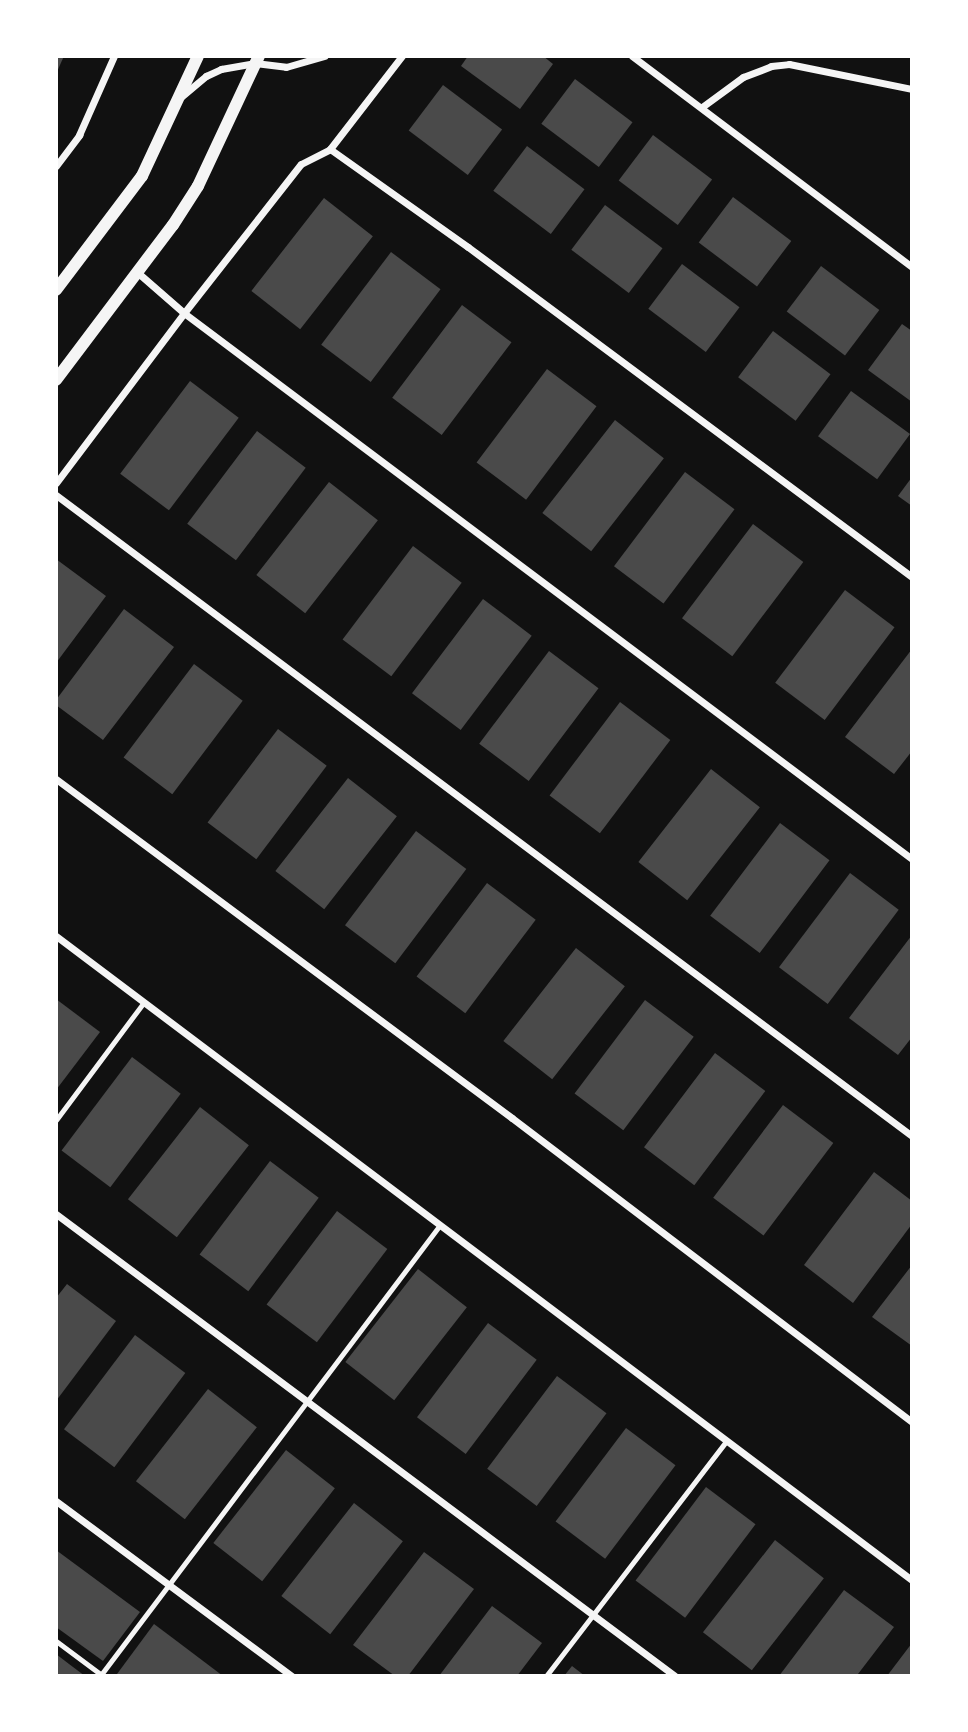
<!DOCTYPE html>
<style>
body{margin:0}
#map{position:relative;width:968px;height:1732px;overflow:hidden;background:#111;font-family:"Sofia Sans Condensed",sans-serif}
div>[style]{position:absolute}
.building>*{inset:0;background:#4a4a4a;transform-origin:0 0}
.service>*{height:5px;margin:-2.5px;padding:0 2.5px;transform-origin:2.5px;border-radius:2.5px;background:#f5f5f5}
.minor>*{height:7px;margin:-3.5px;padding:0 3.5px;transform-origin:3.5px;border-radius:3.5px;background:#f5f5f5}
.tertiary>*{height:12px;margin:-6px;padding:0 6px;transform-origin:6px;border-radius:6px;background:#f5f5f5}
span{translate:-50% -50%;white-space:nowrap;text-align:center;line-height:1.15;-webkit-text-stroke:6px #fff;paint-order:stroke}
.frame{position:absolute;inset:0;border:58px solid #fff;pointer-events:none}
</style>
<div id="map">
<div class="building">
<i style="clip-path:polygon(56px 56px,64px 56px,56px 74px)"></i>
<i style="clip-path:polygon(468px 56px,543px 56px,553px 64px,520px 109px,461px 66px)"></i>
<i style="left:575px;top:79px;width:72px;height:56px;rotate:37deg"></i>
<i style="left:443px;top:85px;width:74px;height:57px;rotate:37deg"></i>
<i style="left:653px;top:135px;width:74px;height:57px;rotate:37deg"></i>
<i style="left:527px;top:146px;width:72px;height:56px;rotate:37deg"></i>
<i style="left:733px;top:197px;width:73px;height:57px;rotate:37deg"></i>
<i style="left:324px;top:198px;width:62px;height:118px;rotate:38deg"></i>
<i style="left:605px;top:205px;width:72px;height:56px;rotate:37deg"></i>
<i style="left:391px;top:252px;width:62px;height:116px;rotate:37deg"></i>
<i style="left:682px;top:264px;width:72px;height:56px;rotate:37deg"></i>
<i style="left:821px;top:266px;width:73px;height:57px;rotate:37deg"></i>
<i style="left:462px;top:305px;width:62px;height:116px;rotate:37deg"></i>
<i style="clip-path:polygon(902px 324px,912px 331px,912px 402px,868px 370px)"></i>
<i style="left:773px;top:331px;width:72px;height:58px;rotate:37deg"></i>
<i style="left:547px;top:369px;width:62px;height:117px;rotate:37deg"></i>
<i style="left:190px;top:381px;width:61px;height:116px;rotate:37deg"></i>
<i style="left:851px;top:391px;width:73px;height:56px;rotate:36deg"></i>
<i style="left:615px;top:420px;width:62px;height:118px;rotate:38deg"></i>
<i style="left:257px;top:431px;width:61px;height:116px;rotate:37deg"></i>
<i style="left:685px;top:472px;width:62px;height:118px;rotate:37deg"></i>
<i style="clip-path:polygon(912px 477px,912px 506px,898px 496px)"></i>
<i style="left:329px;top:482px;width:62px;height:118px;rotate:38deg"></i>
<i style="left:753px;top:524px;width:63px;height:118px;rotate:37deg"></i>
<i style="left:413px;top:546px;width:61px;height:117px;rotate:37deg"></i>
<i style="clip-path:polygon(56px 559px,106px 596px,56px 663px)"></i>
<i style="left:845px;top:590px;width:62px;height:116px;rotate:37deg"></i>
<i style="left:483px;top:599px;width:61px;height:118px;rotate:37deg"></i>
<i style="clip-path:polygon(124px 609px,174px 647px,103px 740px,56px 705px,56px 700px)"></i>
<i style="clip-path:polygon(912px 649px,912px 751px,894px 774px,845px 737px)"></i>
<i style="left:549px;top:651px;width:62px;height:116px;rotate:37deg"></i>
<i style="left:194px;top:664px;width:61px;height:117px;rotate:37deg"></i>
<i style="left:620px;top:702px;width:63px;height:117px;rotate:37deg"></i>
<i style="left:278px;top:729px;width:61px;height:117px;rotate:37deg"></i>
<i style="left:711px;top:769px;width:62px;height:118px;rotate:38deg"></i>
<i style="left:348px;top:778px;width:62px;height:118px;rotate:38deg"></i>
<i style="left:780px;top:823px;width:62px;height:116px;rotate:37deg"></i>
<i style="left:416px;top:831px;width:63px;height:118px;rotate:37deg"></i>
<i style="left:850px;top:873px;width:61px;height:118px;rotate:37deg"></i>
<i style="left:487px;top:883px;width:61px;height:117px;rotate:37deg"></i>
<i style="clip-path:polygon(912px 935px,912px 1037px,898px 1055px,849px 1018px)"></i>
<i style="left:576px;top:948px;width:62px;height:118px;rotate:38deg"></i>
<i style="clip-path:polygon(56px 999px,100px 1032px,56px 1090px)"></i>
<i style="left:645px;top:1000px;width:61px;height:117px;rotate:37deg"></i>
<i style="left:715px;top:1053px;width:63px;height:118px;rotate:37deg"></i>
<i style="left:132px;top:1057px;width:61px;height:117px;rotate:37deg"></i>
<i style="left:783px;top:1105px;width:63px;height:116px;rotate:37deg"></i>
<i style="left:200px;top:1107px;width:62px;height:117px;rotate:38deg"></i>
<i style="left:270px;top:1161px;width:61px;height:117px;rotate:37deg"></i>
<i style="clip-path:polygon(874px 1172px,912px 1201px,912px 1224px,853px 1303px,804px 1265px)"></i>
<i style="left:337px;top:1211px;width:63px;height:117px;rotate:37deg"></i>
<i style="clip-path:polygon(912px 1265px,912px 1346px,872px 1317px)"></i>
<i style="left:418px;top:1269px;width:62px;height:118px;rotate:38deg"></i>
<i style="clip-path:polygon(67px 1284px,116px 1321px,56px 1401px,56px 1298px)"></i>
<i style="left:488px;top:1323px;width:61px;height:118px;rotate:37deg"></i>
<i style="left:135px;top:1335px;width:63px;height:118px;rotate:37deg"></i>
<i style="left:557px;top:1376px;width:62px;height:116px;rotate:37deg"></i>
<i style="left:208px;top:1389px;width:62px;height:117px;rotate:38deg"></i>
<i style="left:626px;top:1428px;width:62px;height:117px;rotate:37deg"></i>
<i style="left:286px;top:1450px;width:62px;height:118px;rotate:38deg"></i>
<i style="left:706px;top:1487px;width:62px;height:117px;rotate:37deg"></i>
<i style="left:354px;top:1503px;width:62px;height:118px;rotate:38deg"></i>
<i style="left:775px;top:1540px;width:62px;height:117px;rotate:38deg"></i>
<i style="clip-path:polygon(56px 1550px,140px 1612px,103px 1661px,56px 1627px)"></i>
<i style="clip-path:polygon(424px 1552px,474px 1589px,408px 1676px,395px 1676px,353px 1645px)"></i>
<i style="clip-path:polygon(844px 1590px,894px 1627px,858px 1674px,779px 1676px)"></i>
<i style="clip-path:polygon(492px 1606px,542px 1643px,517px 1676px,439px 1676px)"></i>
<i style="clip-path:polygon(154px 1624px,174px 1639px,223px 1676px,120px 1676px,117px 1674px)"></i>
<i style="clip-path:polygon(912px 1643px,912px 1676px,887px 1676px)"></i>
<i style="clip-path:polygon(56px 1654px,69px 1664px,85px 1676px,56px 1676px)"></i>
<i style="clip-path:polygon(572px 1666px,585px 1676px,564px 1676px)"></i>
</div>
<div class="service">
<i style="left:56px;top:1120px;width:147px;rotate:-53.3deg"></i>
<i style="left:56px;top:1641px;width:59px;rotate:36.7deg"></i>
<i style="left:100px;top:1676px;width:565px;rotate:-52.99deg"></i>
<i style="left:546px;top:1676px;width:297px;rotate:-52.5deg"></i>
</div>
<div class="minor">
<i style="left:632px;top:56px;width:351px;rotate:37deg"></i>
<i style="left:182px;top:96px;width:31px;rotate:-40deg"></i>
<i style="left:206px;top:76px;width:17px;rotate:-25deg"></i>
<i style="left:221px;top:69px;width:35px;rotate:-10deg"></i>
<i style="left:255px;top:63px;width:31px;rotate:7deg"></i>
<i style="left:286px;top:67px;width:40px;rotate:-16deg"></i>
<i style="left:702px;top:107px;width:51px;rotate:-36.2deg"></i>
<i style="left:743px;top:77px;width:30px;rotate:-21deg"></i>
<i style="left:771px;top:66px;width:18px;rotate:-6deg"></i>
<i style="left:789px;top:64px;width:126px;rotate:11.5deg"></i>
<i style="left:330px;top:149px;width:169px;rotate:35.4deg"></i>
<i style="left:468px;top:247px;width:553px;rotate:36.62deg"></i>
<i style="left:330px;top:149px;width:118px;rotate:-52.3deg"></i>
<i style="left:56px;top:166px;width:39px;rotate:-53deg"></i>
<i style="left:79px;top:135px;width:86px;rotate:-66.1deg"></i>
<i style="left:137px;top:272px;width:62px;rotate:41.1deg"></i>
<i style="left:184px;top:313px;width:910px;rotate:36.87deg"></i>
<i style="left:56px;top:483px;width:213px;rotate:-53deg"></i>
<i style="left:184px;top:313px;width:189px;rotate:-51.9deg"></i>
<i style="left:301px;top:164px;width:33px;rotate:-27deg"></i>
<i style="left:56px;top:495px;width:1069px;rotate:36.83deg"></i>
<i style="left:56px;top:779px;width:568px;rotate:36.63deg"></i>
<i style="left:512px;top:1118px;width:502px;rotate:37.23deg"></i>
<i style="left:56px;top:936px;width:1071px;rotate:36.96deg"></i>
<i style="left:56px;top:1214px;width:772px;rotate:36.74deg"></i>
<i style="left:56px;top:1501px;width:294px;rotate:36.6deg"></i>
</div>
<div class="tertiary">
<i style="left:56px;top:290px;width:143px;rotate:-53deg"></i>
<i style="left:142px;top:176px;width:132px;rotate:-65deg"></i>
<i style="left:56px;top:380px;width:194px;rotate:-53deg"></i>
<i style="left:173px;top:225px;width:46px;rotate:-57.3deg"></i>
<i style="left:198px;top:186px;width:144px;rotate:-64.9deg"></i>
</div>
<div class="frame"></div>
</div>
